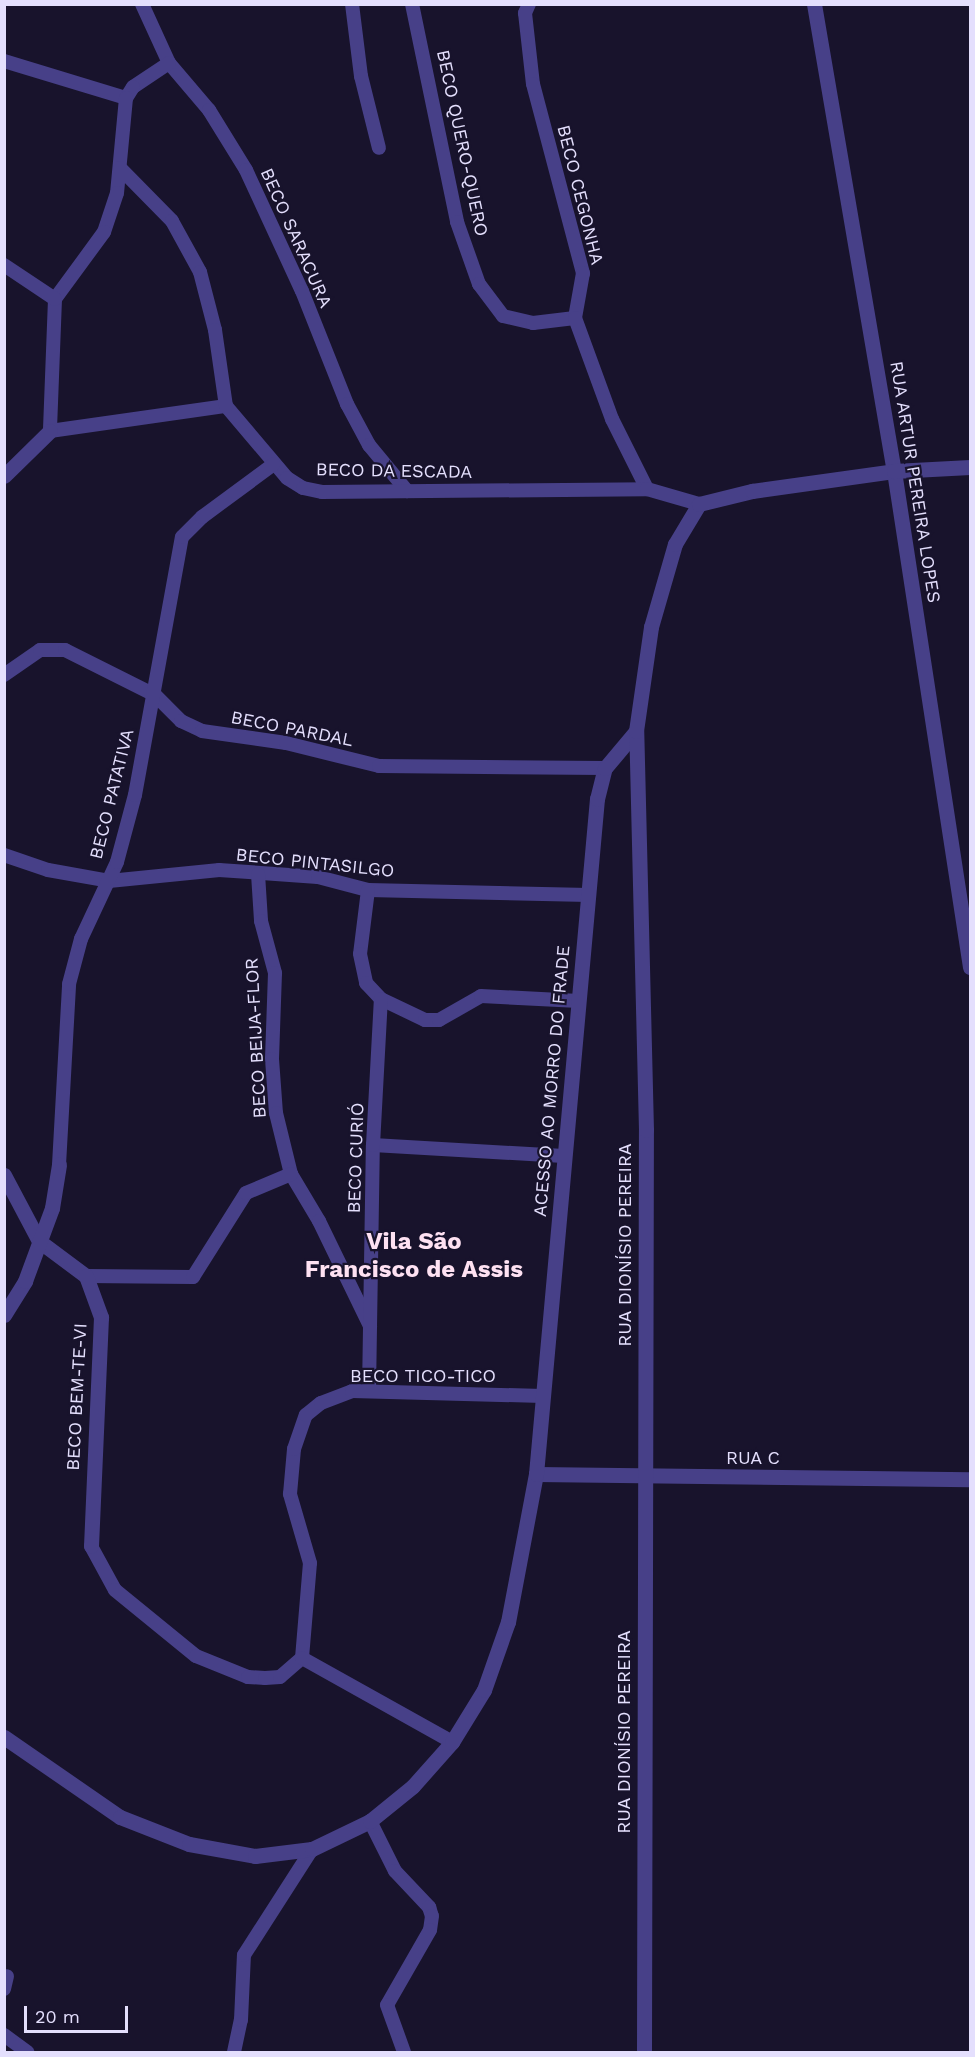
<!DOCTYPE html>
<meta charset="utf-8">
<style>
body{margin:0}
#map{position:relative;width:975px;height:2057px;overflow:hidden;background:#18132c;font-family:"Work Sans",sans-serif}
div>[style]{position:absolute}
.lane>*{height:14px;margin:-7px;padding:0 7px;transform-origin:7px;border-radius:7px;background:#474088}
.street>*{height:15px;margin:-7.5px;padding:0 7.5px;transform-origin:7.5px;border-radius:7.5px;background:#474088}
span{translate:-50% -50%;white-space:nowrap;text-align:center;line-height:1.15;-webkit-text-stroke:4.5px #18132c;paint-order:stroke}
.street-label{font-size:18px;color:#e4dffd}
.district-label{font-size:24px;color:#fee1f2;font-weight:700}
.frame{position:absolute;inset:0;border:6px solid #e4dffd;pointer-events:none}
.scale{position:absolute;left:24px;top:2006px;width:104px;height:27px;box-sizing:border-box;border:3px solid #e4dffd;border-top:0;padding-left:8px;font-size:18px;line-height:21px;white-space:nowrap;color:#e4dffd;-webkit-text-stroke:4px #18132c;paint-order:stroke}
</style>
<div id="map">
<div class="lane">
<i style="left:142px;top:4px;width:65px;rotate:65.4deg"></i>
<i style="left:169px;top:63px;width:62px;rotate:49.6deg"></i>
<i style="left:209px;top:110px;width:70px;rotate:58.3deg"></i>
<i style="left:246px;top:170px;width:133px;rotate:65.2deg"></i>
<i style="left:302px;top:291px;width:122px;rotate:68.3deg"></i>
<i style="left:347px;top:404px;width:47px;rotate:61.8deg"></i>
<i style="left:369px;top:445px;width:60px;rotate:50.4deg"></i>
<i style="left:352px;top:4px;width:73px;rotate:82.9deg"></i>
<i style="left:361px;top:76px;width:74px;rotate:76deg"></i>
<i style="left:412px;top:4px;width:223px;rotate:78.3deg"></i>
<i style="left:457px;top:222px;width:66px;rotate:70.5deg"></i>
<i style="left:479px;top:284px;width:40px;rotate:53deg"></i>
<i style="left:503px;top:316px;width:31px;rotate:13deg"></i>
<i style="left:533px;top:323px;width:42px;rotate:-6.8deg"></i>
<i style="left:529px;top:4px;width:10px;rotate:114deg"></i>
<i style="left:525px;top:13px;width:71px;rotate:83.6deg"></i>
<i style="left:533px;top:84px;width:196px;rotate:75.2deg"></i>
<i style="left:583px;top:273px;width:46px;rotate:100.1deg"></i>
<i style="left:575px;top:318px;width:108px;rotate:69.9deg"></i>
<i style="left:612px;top:419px;width:78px;rotate:63.4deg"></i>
<i style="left:4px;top:61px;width:127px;rotate:16.9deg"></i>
<i style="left:169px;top:63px;width:43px;rotate:146.3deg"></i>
<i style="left:133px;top:87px;width:13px;rotate:122deg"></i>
<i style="left:126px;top:98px;width:95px;rotate:95.4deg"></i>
<i style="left:117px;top:193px;width:41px;rotate:108.4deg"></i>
<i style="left:104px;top:232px;width:83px;rotate:126.2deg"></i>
<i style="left:55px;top:299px;width:132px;rotate:92.2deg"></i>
<i style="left:50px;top:431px;width:178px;rotate:-8.1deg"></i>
<i style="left:226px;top:406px;width:94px;rotate:49.7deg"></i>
<i style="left:287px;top:478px;width:19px;rotate:32deg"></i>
<i style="left:303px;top:488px;width:19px;rotate:12deg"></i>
<i style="left:322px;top:492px;width:325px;rotate:-0.5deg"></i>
<i style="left:647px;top:489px;width:54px;rotate:16.1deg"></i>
<i style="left:120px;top:168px;width:74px;rotate:45.5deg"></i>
<i style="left:172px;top:221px;width:58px;rotate:61.2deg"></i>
<i style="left:200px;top:272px;width:60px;rotate:75.5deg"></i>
<i style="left:215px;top:330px;width:77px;rotate:81.8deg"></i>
<i style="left:4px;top:265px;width:61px;rotate:33.7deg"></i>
<i style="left:4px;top:675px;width:44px;rotate:-34.8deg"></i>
<i style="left:40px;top:650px;width:25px"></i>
<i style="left:65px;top:650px;width:101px;rotate:26.6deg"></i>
<i style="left:155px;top:695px;width:37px;rotate:45deg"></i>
<i style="left:181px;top:721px;width:23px;rotate:25deg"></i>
<i style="left:202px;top:731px;width:85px;rotate:8.1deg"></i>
<i style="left:286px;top:743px;width:96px;rotate:13.9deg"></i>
<i style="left:379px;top:766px;width:226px;rotate:0.5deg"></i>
<i style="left:4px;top:855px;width:46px;rotate:18.8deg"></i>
<i style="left:48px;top:870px;width:62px;rotate:10.2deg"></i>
<i style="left:109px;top:881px;width:111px;rotate:-5.7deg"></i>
<i style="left:219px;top:870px;width:99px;rotate:4deg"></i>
<i style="left:318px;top:877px;width:52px;rotate:14.6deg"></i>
<i style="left:368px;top:890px;width:221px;rotate:1.3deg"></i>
<i style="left:258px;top:874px;width:47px;rotate:86.3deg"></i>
<i style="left:261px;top:921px;width:54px;rotate:74.9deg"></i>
<i style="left:275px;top:973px;width:86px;rotate:92deg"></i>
<i style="left:272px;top:1059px;width:54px;rotate:85.8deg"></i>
<i style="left:276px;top:1113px;width:63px;rotate:76.2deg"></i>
<i style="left:291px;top:1174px;width:55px;rotate:59.2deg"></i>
<i style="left:319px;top:1221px;width:117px;rotate:64.1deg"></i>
<i style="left:368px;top:890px;width:64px;rotate:97.1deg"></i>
<i style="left:360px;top:954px;width:30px;rotate:78deg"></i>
<i style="left:366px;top:983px;width:22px;rotate:47deg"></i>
<i style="left:381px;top:999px;width:49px;rotate:25.5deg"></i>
<i style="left:425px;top:1020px;width:14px"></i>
<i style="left:439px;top:1020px;width:48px;rotate:-29.7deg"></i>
<i style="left:481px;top:996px;width:98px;rotate:2.9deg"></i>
<i style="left:373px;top:1145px;width:191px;rotate:3.3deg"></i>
<i style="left:59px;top:1165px;width:181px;rotate:-86.8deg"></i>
<i style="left:69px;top:984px;width:47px;rotate:-75.1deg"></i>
<i style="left:81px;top:939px;width:85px;rotate:-64.9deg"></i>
<i style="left:117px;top:862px;width:69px;rotate:-75deg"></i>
<i style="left:135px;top:795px;width:262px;rotate:-79.7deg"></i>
<i style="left:182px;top:537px;width:28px;rotate:-45deg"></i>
<i style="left:202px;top:517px;width:89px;rotate:-36.4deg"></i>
<i style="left:86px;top:1276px;width:107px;rotate:0.5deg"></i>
<i style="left:193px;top:1277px;width:99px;rotate:-57.8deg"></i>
<i style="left:246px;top:1193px;width:49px;rotate:-22.9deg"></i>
<i style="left:369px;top:1391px;width:246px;rotate:-89.1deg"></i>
<i style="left:373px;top:1145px;width:146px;rotate:-86.9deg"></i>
<i style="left:91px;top:1546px;width:50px;rotate:61.4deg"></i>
<i style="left:115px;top:1590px;width:104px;rotate:39.2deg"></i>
<i style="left:196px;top:1656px;width:56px;rotate:22deg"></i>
<i style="left:248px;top:1677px;width:17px;rotate:3deg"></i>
<i style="left:265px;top:1678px;width:15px;rotate:-4deg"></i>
<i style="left:280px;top:1677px;width:29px;rotate:-41deg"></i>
<i style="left:302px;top:1658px;width:95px;rotate:-85.2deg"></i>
<i style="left:310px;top:1563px;width:72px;rotate:-106.2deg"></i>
<i style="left:290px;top:1494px;width:45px;rotate:-84.9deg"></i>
<i style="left:294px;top:1449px;width:36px;rotate:-71deg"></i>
<i style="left:306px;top:1415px;width:19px;rotate:-39deg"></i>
<i style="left:321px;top:1403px;width:33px;rotate:-21deg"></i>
<i style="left:352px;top:1391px;width:191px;rotate:1.5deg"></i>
<i style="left:302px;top:1658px;width:172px;rotate:29.2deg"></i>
<i style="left:370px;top:1821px;width:56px;rotate:63.4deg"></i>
<i style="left:395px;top:1871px;width:50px;rotate:46.6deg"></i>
<i style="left:429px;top:1907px;width:9px;rotate:72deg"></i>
<i style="left:432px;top:1916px;width:14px;rotate:98deg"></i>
<i style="left:430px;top:1930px;width:86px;rotate:119.8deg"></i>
<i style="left:387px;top:2005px;width:50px;rotate:70.1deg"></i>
<i style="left:4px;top:1989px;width:13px;rotate:-77deg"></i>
<i style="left:4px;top:2035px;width:29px;rotate:36deg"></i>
<i style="left:234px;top:2052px;width:33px;rotate:-78deg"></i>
<i style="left:241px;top:2020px;width:65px;rotate:-87.4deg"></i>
<i style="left:244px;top:1955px;width:126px;rotate:-57.3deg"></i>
</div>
<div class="street">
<i style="left:814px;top:4px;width:474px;rotate:80.3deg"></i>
<i style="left:894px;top:471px;width:502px;rotate:81.29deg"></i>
<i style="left:4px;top:476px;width:64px;rotate:-44.4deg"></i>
<i style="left:4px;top:1175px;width:75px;rotate:62.1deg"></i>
<i style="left:39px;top:1241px;width:59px;rotate:36.7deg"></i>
<i style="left:86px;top:1276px;width:44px;rotate:69.9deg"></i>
<i style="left:101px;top:1317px;width:229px;rotate:92.5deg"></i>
<i style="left:4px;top:1315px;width:40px;rotate:-58deg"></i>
<i style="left:25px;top:1281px;width:78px;rotate:-69.7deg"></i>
<i style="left:52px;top:1208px;width:44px;rotate:-80.8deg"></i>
<i style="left:536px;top:1474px;width:434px;rotate:0.7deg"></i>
<i style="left:4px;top:1737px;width:141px;rotate:34.6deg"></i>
<i style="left:120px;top:1817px;width:74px;rotate:21.4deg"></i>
<i style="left:189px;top:1844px;width:67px;rotate:10.3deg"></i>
<i style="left:255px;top:1856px;width:57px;rotate:-7deg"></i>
<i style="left:312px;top:1849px;width:64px;rotate:-25.8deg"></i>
<i style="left:370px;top:1821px;width:55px;rotate:-39.1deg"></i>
<i style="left:413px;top:1786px;width:59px;rotate:-48.4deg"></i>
<i style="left:452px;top:1742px;width:61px;rotate:-58.4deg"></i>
<i style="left:484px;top:1690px;width:72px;rotate:-70.6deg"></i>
<i style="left:508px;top:1622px;width:151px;rotate:-79.3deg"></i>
<i style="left:536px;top:1474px;width:678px;rotate:-84.84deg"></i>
<i style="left:597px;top:799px;width:32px;rotate:-76deg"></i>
<i style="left:605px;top:768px;width:48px;rotate:-50deg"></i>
<i style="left:644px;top:2052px;width:922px;rotate:-89.88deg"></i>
<i style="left:646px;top:1130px;width:399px;rotate:-91.4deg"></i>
<i style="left:636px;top:731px;width:105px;rotate:-81.8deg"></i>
<i style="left:651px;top:627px;width:86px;rotate:-73.9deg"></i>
<i style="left:675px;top:544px;width:47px;rotate:-59deg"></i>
<i style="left:699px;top:504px;width:55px;rotate:-13.8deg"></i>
<i style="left:752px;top:491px;width:143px;rotate:-8deg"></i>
<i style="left:894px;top:471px;width:76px;rotate:-3deg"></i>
</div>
<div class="street-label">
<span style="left:462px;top:143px;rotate:78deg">BECO QUERO-QUERO</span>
<span style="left:580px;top:195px;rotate:76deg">BECO CEGONHA</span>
<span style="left:296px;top:238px;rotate:66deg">BECO SARACURA</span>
<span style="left:394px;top:471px;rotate:1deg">BECO DA ESCADA</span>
<span style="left:915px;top:482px;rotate:81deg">RUA ARTUR PEREIRA LOPES</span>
<span style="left:292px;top:729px;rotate:11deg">BECO PARDAL</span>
<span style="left:112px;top:794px;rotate:-76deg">BECO PATATIVA</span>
<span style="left:315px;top:863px;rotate:6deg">BECO PINTASILGO</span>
<span style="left:256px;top:1038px;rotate:-93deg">BECO BEIJA-FLOR</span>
<span style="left:552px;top:1081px;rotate:-85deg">ACESSO AO MORRO DO FRADE</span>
<span style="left:356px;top:1158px;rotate:-88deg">BECO CURIÓ</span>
<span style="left:625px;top:1245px;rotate:-90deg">RUA DIONÍSIO PEREIRA</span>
<span style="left:423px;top:1376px">BECO TICO-TICO</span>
<span style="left:77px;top:1397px;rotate:-87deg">BECO BEM-TE-VI</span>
<span style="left:753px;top:1458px">RUA C</span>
<span style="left:624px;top:1732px;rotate:-90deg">RUA DIONÍSIO PEREIRA</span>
</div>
<div class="district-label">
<span style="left:414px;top:1256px">Vila São<br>Francisco de Assis</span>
</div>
<div class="frame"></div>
<div class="scale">20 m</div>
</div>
